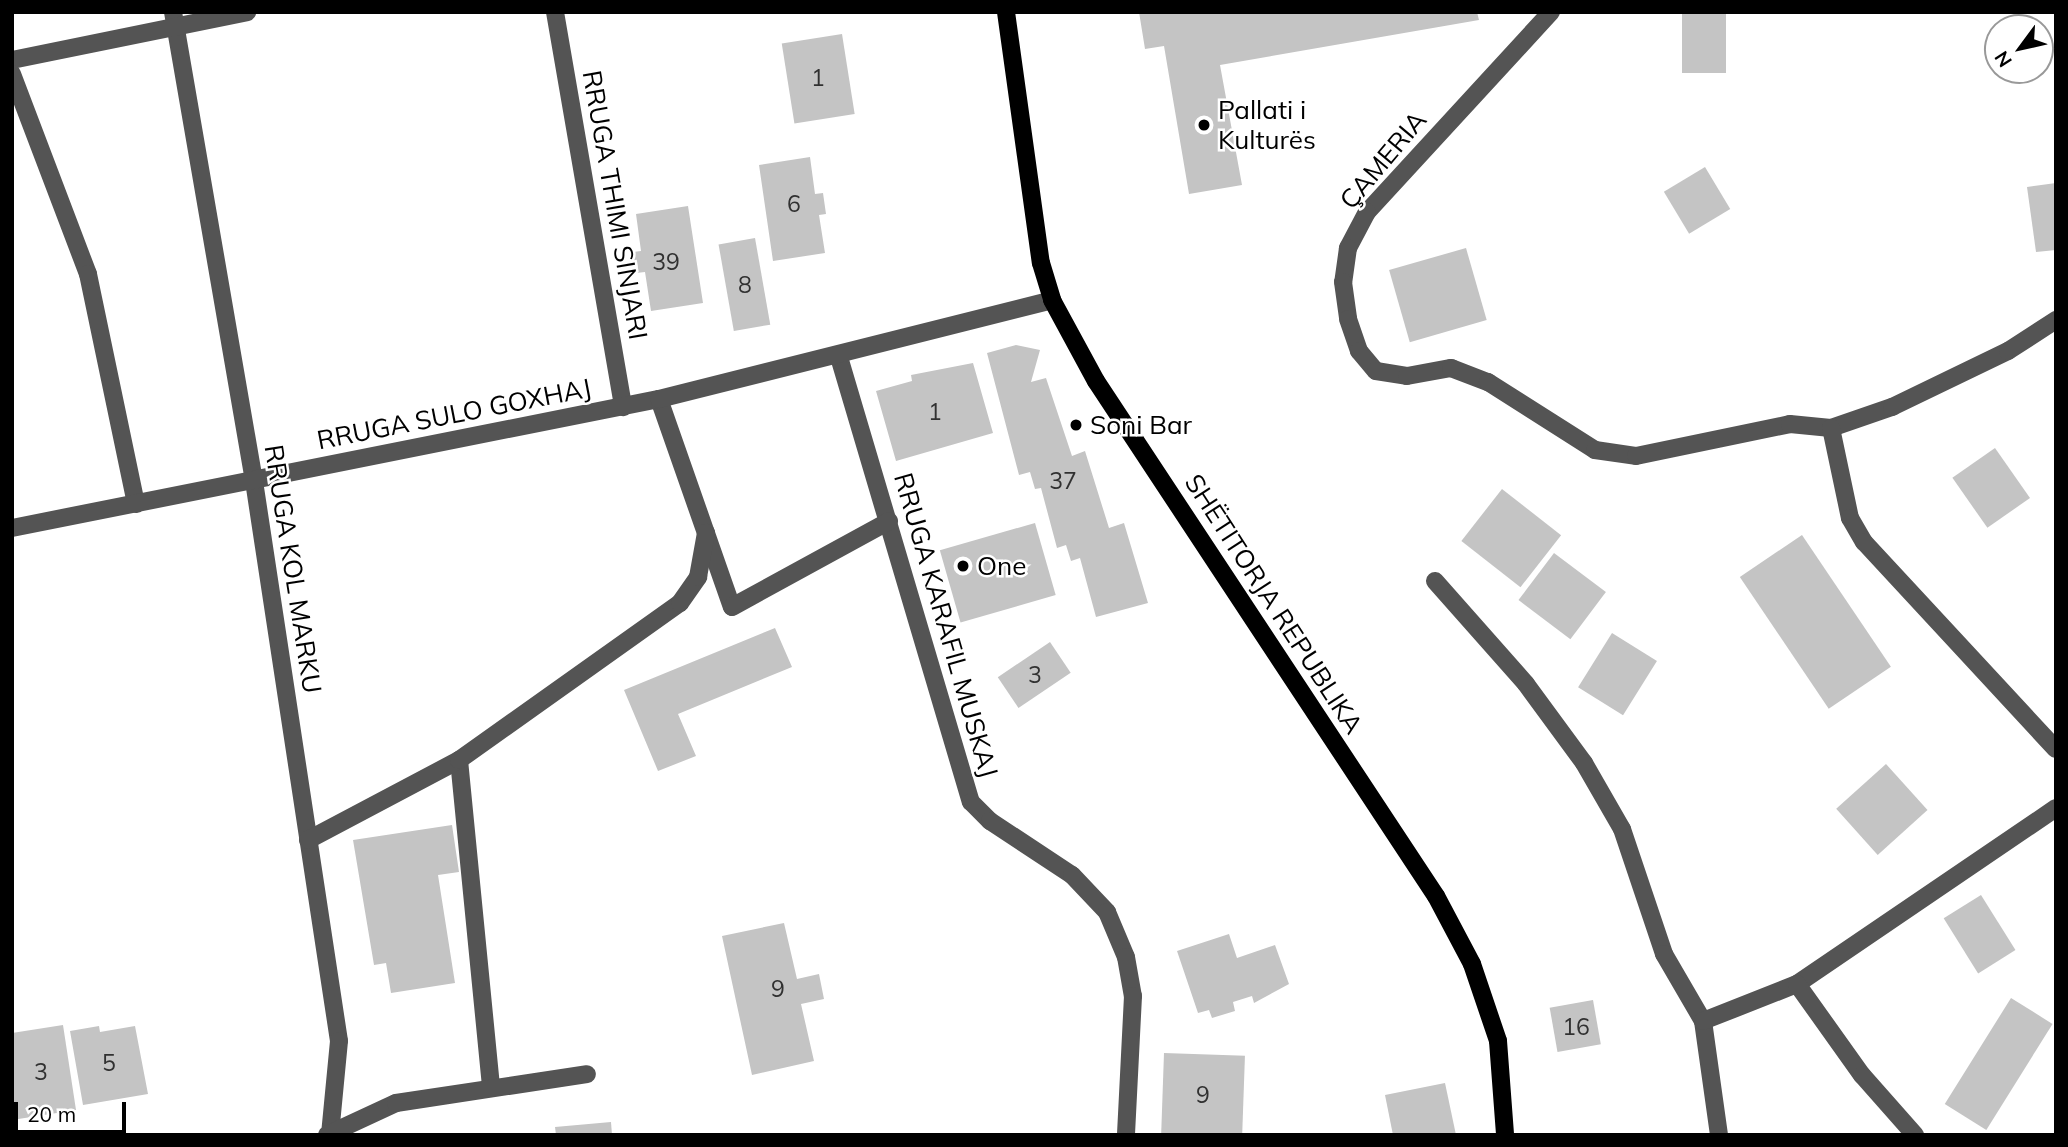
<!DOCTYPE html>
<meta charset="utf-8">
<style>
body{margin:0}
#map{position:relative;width:2068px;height:1147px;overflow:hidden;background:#fff;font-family:Mulish,sans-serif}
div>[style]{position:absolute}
.building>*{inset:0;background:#c4c4c4;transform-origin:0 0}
.minor>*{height:18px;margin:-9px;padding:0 9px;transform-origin:9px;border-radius:9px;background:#545454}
.major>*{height:18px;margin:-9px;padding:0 9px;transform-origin:9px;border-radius:9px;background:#000}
.dots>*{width:19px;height:19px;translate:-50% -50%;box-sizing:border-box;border:4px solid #fff;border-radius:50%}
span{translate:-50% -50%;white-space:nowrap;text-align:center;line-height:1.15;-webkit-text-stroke:5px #fff;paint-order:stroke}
.number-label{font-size:23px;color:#313131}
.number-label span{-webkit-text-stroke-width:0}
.poi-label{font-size:26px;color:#000}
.left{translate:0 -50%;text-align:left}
.street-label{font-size:26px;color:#000}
.frame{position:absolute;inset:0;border:14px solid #000;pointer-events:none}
.north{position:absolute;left:1984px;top:14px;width:70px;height:70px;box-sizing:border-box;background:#fff;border:2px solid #999;border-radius:50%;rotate:237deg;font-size:19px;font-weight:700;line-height:28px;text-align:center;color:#000}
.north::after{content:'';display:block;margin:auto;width:24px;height:32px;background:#000;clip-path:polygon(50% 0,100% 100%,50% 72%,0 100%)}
.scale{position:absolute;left:14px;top:1102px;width:112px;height:32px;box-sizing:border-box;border:4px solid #000;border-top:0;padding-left:9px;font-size:21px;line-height:24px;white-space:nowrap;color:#000;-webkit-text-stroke:5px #fff;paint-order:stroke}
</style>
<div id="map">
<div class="building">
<i style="clip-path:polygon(1139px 12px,1477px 12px,1479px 20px,1220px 65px,1242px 185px,1189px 194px,1164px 46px,1145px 49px)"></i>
<i style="left:1682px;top:12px;width:44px;height:61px"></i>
<i style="left:842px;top:34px;width:81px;height:61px;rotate:81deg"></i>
<i style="clip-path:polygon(810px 157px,815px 194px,823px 193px,826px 214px,819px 215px,825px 253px,773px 261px,759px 165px)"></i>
<i style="left:1705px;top:167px;width:49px;height:48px;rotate:59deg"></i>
<i style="clip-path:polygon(2056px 183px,2056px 250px,2036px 252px,2027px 187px)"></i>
<i style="clip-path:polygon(688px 206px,703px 303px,651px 311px,645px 272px,636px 273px,633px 252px,641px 251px,636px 214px)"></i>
<i style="left:755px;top:238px;width:88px;height:37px;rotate:80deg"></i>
<i style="left:1466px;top:248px;width:75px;height:80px;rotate:74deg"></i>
<i style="clip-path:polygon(1016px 345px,1040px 350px,1031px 382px,1046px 378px,1072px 456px,1085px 451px,1109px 528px,1124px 523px,1148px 603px,1096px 617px,1080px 558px,1071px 561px,1066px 545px,1057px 548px,1041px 488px,1035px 489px,1030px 472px,1019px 475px,987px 353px)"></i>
<i style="clip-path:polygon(973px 363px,993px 433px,896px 461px,876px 391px,912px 381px,911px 375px)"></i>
<i style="left:1995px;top:448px;width:61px;height:52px;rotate:55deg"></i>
<i style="left:1502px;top:489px;width:75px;height:66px;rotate:38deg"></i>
<i style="left:1035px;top:523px;width:75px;height:99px;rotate:74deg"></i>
<i style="left:1802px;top:535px;width:159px;height:75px;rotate:56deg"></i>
<i style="left:1554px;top:553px;width:65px;height:59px;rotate:37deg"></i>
<i style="clip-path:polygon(775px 628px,792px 667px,678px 714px,696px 756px,658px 771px,624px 690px)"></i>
<i style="left:1612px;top:633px;width:53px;height:64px;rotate:32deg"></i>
<i style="left:1050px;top:642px;width:37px;height:63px;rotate:56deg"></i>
<i style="left:1886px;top:764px;width:62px;height:67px;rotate:48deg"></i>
<i style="clip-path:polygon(452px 825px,459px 872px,438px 875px,455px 983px,391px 993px,386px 963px,374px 965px,353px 840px)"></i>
<i style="left:1981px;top:895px;width:65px;height:44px;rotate:58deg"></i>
<i style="clip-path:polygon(784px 923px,797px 979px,819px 974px,824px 999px,801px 1004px,814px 1061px,752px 1075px,722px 936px)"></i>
<i style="clip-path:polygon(1229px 934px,1237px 958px,1275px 945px,1289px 984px,1254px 1003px,1252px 996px,1233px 1002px,1235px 1011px,1212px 1018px,1209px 1010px,1198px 1013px,1177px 951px)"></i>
<i style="left:2011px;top:998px;width:49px;height:125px;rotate:32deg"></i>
<i style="left:1593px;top:1000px;width:45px;height:44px;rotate:80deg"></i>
<i style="clip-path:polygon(63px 1025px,76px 1110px,12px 1120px,12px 1033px)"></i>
<i style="clip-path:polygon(99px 1026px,100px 1032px,135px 1026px,148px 1094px,83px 1105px,70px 1031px)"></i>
<i style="left:1164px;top:1053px;width:81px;height:82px;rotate:2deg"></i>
<i style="clip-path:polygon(1445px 1083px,1456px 1135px,1393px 1135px,1385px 1095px)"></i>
<i style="clip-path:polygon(611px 1122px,612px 1135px,556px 1135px,555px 1127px)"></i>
</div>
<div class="minor">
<i style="left:173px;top:12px;width:476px;rotate:80.2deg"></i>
<i style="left:254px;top:481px;width:566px;rotate:81.37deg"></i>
<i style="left:339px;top:1041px;width:94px;rotate:95.5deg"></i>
<i style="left:555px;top:12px;width:401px;rotate:80.2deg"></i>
<i style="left:1551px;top:12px;width:272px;rotate:132.6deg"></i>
<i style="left:1367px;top:212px;width:41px;rotate:117.8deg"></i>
<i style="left:1348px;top:248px;width:34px;rotate:98deg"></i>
<i style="left:1343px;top:282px;width:37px;rotate:82deg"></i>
<i style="left:1348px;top:319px;width:34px;rotate:71deg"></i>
<i style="left:1359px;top:351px;width:26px;rotate:50deg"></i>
<i style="left:1376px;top:371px;width:31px;rotate:9deg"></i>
<i style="left:1407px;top:376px;width:45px;rotate:-10.3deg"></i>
<i style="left:1451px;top:368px;width:40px;rotate:21deg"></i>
<i style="left:1488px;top:382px;width:127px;rotate:32.4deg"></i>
<i style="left:1595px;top:450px;width:41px;rotate:8.3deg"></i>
<i style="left:1636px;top:456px;width:157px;rotate:-11.7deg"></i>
<i style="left:1790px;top:424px;width:41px;rotate:5.6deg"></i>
<i style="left:1831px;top:428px;width:65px;rotate:-19deg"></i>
<i style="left:1892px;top:407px;width:129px;rotate:-25.8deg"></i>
<i style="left:2008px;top:351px;width:57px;rotate:-32.9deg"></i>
<i style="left:12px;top:60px;width:240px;rotate:-11.5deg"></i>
<i style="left:12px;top:74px;width:214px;rotate:69.2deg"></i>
<i style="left:88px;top:274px;width:235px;rotate:78.2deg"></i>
<i style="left:839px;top:357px;width:464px;rotate:73.5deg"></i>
<i style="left:971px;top:802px;width:27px;rotate:45deg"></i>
<i style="left:990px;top:821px;width:98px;rotate:33.4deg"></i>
<i style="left:1072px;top:875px;width:51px;rotate:46.6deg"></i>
<i style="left:1107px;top:912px;width:49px;rotate:67.1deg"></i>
<i style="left:1126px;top:957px;width:40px;rotate:80deg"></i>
<i style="left:1133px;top:996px;width:139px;rotate:92.9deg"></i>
<i style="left:659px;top:399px;width:220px;rotate:70.7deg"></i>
<i style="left:732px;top:607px;width:179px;rotate:-28.7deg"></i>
<i style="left:1831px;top:428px;width:92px;rotate:78.1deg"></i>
<i style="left:1850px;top:518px;width:28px;rotate:60deg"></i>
<i style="left:1864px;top:542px;width:282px;rotate:47.2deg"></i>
<i style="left:12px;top:528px;width:660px;rotate:-11.28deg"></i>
<i style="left:659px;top:399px;width:405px;rotate:-14.1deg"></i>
<i style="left:1435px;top:581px;width:137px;rotate:48.5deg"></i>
<i style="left:1526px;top:684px;width:98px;rotate:53.7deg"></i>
<i style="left:1584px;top:763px;width:76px;rotate:60.1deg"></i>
<i style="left:1622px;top:829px;width:132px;rotate:71.4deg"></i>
<i style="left:1664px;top:954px;width:78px;rotate:59.8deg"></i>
<i style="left:459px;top:760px;width:329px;rotate:84.4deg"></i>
<i style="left:308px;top:840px;width:171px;rotate:-27.9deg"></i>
<i style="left:459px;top:760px;width:271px;rotate:-35.4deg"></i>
<i style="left:680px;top:603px;width:32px;rotate:-55deg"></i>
<i style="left:698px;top:577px;width:45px;rotate:-79.7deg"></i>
<i style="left:1797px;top:984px;width:313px;rotate:-34.2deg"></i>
<i style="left:327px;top:1135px;width:76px;rotate:-24.9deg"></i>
<i style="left:396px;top:1103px;width:193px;rotate:-8.6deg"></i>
<i style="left:1719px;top:1135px;width:115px;rotate:-98deg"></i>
<i style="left:1703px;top:1021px;width:101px;rotate:-21.5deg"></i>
<i style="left:1797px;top:984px;width:112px;rotate:54.5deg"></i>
<i style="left:1862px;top:1075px;width:80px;rotate:48.5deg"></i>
</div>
<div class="major">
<i style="left:1006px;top:12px;width:253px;rotate:82.1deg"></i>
<i style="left:1041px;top:263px;width:39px;rotate:73deg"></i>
<i style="left:1052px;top:300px;width:92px;rotate:61.5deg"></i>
<i style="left:1096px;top:381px;width:617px;rotate:56.57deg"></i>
<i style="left:1436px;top:896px;width:77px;rotate:62.1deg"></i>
<i style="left:1472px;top:964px;width:81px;rotate:71.3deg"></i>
<i style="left:1498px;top:1041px;width:94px;rotate:85.7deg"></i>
</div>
<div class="dots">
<i style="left:1204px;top:125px;background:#000"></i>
<i style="left:1076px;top:425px;background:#000"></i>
<i style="left:963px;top:566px;background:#000"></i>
</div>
<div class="number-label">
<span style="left:818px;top:78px">1</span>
<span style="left:794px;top:204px">6</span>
<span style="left:666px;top:262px">39</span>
<span style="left:745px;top:285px">8</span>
<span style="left:935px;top:412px">1</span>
<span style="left:1063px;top:481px">37</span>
<span style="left:1035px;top:675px">3</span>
<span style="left:778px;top:989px">9</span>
<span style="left:1576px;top:1027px">16</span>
<span style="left:109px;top:1063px">5</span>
<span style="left:41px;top:1072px">3</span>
<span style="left:1203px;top:1095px">9</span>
</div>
<div class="poi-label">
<span class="left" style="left:1218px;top:125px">Pallati i<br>Kulturës</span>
<span class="left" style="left:1090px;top:425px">Soni Bar</span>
<span class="left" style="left:977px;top:566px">One</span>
</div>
<div class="street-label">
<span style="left:1383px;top:160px;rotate:-50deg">ÇAMERIA</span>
<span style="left:615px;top:205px;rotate:80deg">RRUGA THIMI SINJARI</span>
<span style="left:454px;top:414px;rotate:-11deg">RRUGA SULO GOXHAJ</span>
<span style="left:293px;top:569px;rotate:81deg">RRUGA KOL MARKU</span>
<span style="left:1274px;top:604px;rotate:57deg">SHËTITORJA REPUBLIKA</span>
<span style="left:946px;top:625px;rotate:74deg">RRUGA KARAFIL MUSKAJ</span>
</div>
<div class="frame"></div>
<div class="north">N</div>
<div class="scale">20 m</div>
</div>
